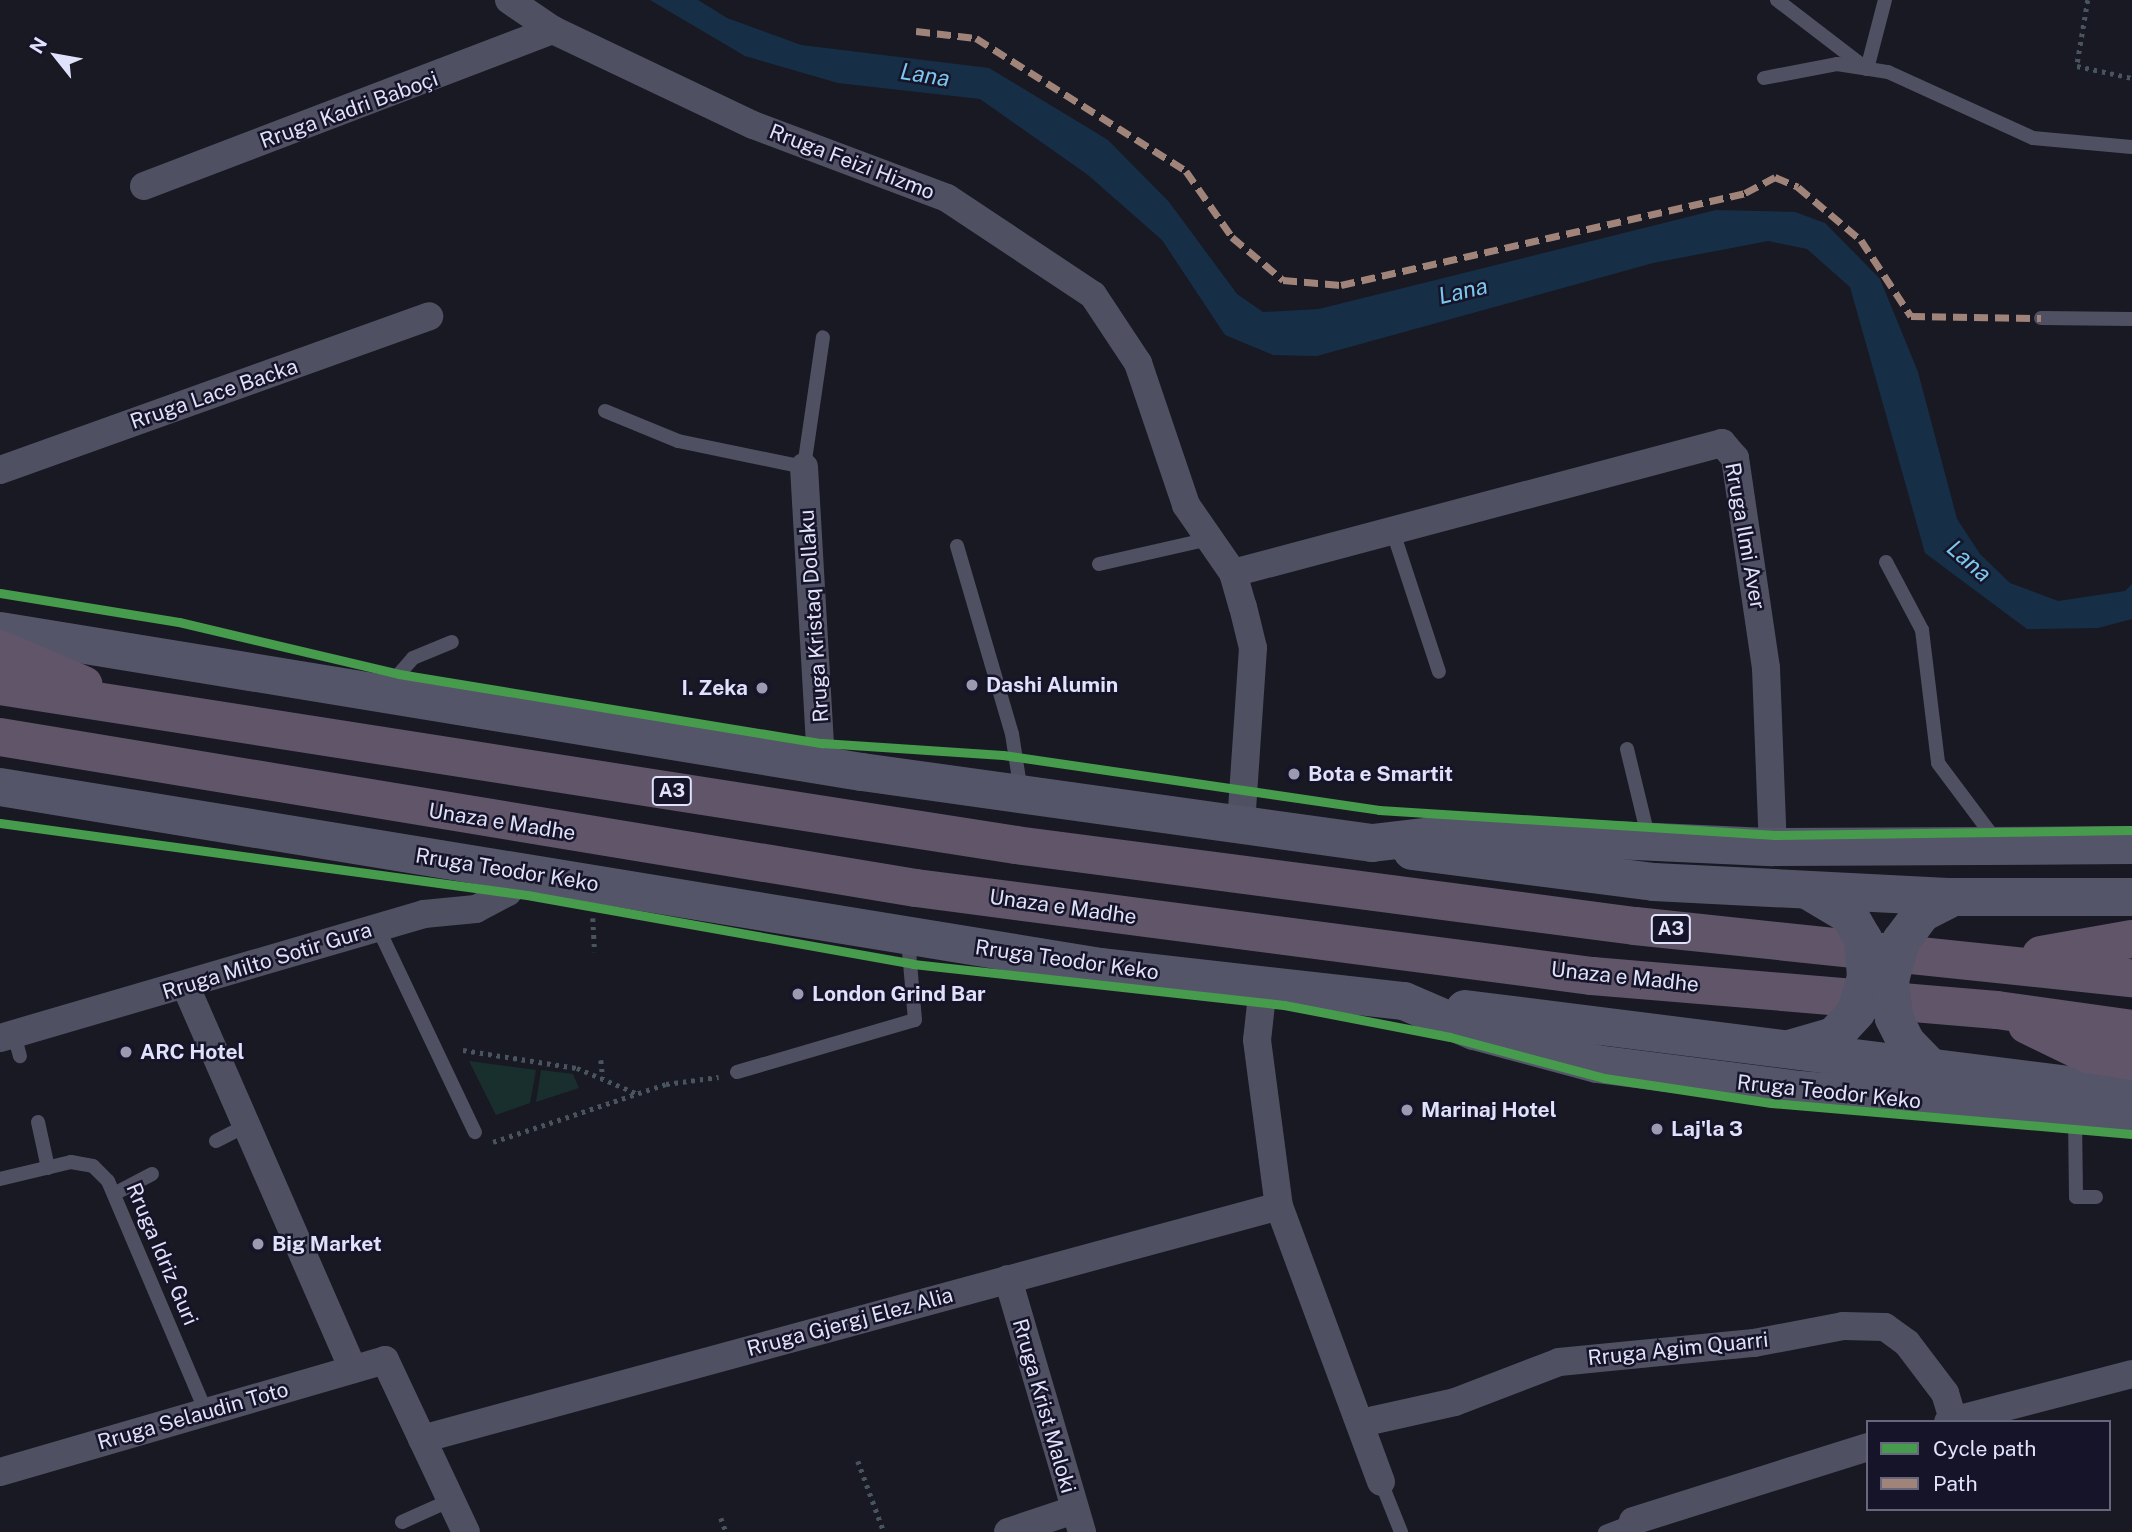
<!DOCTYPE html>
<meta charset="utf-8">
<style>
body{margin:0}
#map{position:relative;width:2132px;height:1532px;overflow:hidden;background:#191924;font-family:"Public Sans",sans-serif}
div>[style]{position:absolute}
.green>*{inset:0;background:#182f2d}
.water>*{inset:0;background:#162f47}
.path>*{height:4.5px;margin-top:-2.25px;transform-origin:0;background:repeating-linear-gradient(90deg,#48545e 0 3.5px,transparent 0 8.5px)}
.lane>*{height:14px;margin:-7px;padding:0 7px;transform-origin:7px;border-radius:7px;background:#4f5163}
.street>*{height:28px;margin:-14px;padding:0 14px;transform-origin:14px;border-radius:14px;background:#4f5163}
.secondary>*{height:38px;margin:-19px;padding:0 19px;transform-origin:19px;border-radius:19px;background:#545569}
.highway>*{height:38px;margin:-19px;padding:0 19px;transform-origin:19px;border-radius:19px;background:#615569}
.secondary-bridge>*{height:38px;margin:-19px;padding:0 19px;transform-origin:19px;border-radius:19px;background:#545569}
.quiet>*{height:7px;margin-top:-3.5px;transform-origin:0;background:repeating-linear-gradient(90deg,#a18479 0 14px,transparent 0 21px)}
.cycleway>*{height:9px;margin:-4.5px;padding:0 4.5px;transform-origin:4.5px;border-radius:4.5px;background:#469c4c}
.dots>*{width:19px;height:19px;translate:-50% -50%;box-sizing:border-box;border:4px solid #151429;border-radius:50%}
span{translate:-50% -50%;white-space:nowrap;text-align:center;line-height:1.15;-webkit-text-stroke:5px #151429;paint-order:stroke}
.shield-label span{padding:2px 5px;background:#151429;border:2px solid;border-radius:5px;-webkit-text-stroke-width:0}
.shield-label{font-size:19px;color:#e0e1fb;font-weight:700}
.street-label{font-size:21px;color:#e0e1fb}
.poi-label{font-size:21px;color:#e0e1fb;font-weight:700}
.left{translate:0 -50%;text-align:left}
.right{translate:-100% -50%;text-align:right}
.water-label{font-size:23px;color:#7bc8ee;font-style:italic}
.legend{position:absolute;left:1866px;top:1420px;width:245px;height:91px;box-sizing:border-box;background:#151429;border:2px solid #66667d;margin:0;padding:9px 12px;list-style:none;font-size:21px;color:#e0e1fb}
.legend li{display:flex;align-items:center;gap:14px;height:35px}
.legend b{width:35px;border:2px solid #66667d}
.north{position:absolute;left:21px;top:21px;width:70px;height:70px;-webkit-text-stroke:5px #151429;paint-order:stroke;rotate:301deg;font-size:19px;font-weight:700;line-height:28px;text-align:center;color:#e0e1fb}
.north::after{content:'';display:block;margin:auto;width:24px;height:32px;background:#e0e1fb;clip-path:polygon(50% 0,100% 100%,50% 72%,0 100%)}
</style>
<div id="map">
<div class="green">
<i style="clip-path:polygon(469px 1061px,536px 1070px,530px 1103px,496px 1115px)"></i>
<i style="clip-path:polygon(541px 1070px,573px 1074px,579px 1088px,536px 1102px)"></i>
</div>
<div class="water">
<i style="clip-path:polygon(650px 0,698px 0,727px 18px,801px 45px,989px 68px,1108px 140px,1169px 202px,1237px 294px,1263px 312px,1319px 309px,1716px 210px,1795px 212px,1825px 223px,1880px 279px,1918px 372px,1957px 519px,1980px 554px,2010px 583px,2058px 601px,2125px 591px,2132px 584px,2132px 619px,2098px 628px,2027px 629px,1925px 553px,1850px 287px,1807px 249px,1768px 241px,1653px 263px,1317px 356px,1273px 355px,1225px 335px,1162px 240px,1088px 175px,980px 99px,838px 83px,745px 56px)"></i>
</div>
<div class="path">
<i style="left:2088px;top:0;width:67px;rotate:99.5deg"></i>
<i style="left:2077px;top:66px;width:56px;rotate:12.3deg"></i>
<i style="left:593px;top:918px;width:34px;rotate:87deg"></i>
<i style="left:463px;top:1050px;width:115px;rotate:9deg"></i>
<i style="left:577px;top:1068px;width:64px;rotate:23deg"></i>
<i style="left:601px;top:1060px;width:18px;rotate:84deg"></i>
<i style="left:493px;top:1142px;width:182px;rotate:-18.5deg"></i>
<i style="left:666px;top:1084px;width:53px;rotate:-7.5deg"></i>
<i style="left:858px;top:1461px;width:76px;rotate:69.9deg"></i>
<i style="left:721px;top:1518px;width:15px;rotate:70deg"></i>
</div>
<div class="lane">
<i style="left:1777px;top:0;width:113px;rotate:37.5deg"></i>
<i style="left:1867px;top:69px;width:71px;rotate:-75.4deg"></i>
<i style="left:1764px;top:78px;width:74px;rotate:-10.9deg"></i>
<i style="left:1837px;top:64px;width:52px;rotate:8.9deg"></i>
<i style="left:1888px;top:72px;width:159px;rotate:24.5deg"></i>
<i style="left:2033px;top:138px;width:99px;rotate:5.2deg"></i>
<i style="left:2041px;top:318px;width:91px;rotate:0.6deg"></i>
<i style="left:605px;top:411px;width:79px;rotate:22.3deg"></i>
<i style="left:678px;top:441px;width:129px;rotate:11.7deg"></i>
<i style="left:804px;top:467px;width:131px;rotate:-81.7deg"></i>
<i style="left:1393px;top:532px;width:147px;rotate:71.8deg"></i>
<i style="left:957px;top:546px;width:196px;rotate:73.7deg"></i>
<i style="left:1012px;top:734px;width:59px;rotate:81.2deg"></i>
<i style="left:1886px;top:562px;width:77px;rotate:62.1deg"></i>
<i style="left:1922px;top:630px;width:134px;rotate:83.1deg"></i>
<i style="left:1938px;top:763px;width:99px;rotate:53.2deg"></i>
<i style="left:1099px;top:564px;width:113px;rotate:-12.8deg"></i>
<i style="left:386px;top:689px;width:41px;rotate:-48.9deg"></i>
<i style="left:413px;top:658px;width:42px;rotate:-22.3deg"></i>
<i style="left:1627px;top:749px;width:89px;rotate:76.4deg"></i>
<i style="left:378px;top:928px;width:226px;rotate:64.6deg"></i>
<i style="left:14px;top:1034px;width:23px;rotate:75deg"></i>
<i style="left:737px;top:1072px;width:185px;rotate:-16.3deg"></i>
<i style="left:915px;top:1020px;width:80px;rotate:-95deg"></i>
<i style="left:2075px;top:1115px;width:82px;rotate:89.3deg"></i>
<i style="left:2076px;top:1197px;width:20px"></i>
<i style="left:38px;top:1122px;width:47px;rotate:77.7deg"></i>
<i style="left:216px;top:1141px;width:35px;rotate:-27deg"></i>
<i style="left:0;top:1179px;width:73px;rotate:-13.5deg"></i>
<i style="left:71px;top:1162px;width:22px;rotate:10deg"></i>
<i style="left:93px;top:1166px;width:21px;rotate:45deg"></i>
<i style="left:108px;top:1181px;width:251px;rotate:67deg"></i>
<i style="left:114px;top:1194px;width:43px;rotate:-27.8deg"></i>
<i style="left:1381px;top:1482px;width:54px;rotate:68.2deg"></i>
<i style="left:402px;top:1522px;width:54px;rotate:-24.2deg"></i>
<i style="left:1605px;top:1532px;width:30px;rotate:-21deg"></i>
</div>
<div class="street">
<i style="left:509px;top:0;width:53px;rotate:34.3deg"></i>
<i style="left:553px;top:30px;width:221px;rotate:25.4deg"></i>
<i style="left:753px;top:125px;width:207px;rotate:20.6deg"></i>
<i style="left:947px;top:198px;width:175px;rotate:33.6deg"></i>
<i style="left:1093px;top:295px;width:82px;rotate:56.5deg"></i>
<i style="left:1138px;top:363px;width:150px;rotate:71.3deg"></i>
<i style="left:1186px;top:505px;width:83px;rotate:55.3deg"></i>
<i style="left:1233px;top:573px;width:35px;rotate:74deg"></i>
<i style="left:1243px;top:607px;width:42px;rotate:76.3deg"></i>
<i style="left:1253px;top:648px;width:174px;rotate:93.9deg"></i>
<i style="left:144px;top:186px;width:438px;rotate:-20.9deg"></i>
<i style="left:804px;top:467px;width:298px;rotate:86.7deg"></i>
<i style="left:0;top:470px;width:456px;rotate:-19.7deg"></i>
<i style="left:1233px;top:573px;width:506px;rotate:-14.89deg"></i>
<i style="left:1722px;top:443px;width:20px;rotate:49deg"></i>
<i style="left:1735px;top:458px;width:212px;rotate:81.6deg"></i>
<i style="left:1766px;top:668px;width:179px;rotate:87.8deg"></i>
<i style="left:1263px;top:986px;width:54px;rotate:96.3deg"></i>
<i style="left:1257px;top:1040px;width:167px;rotate:82.5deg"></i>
<i style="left:1279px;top:1206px;width:294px;rotate:69.7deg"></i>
<i style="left:186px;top:987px;width:417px;rotate:66.4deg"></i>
<i style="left:0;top:1038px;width:442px;rotate:-16.3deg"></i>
<i style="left:424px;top:914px;width:52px;rotate:-5.5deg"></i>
<i style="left:476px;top:909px;width:36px;rotate:-28deg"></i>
<i style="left:508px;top:892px;width:24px;rotate:-52deg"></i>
<i style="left:1008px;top:1279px;width:264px;rotate:73.7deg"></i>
<i style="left:1948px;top:1422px;width:190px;rotate:-14.6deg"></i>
<i style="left:1361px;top:1423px;width:96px;rotate:-12.6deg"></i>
<i style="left:1455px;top:1402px;width:111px;rotate:-21deg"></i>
<i style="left:1559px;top:1362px;width:196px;rotate:-5.6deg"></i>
<i style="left:1754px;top:1343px;width:91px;rotate:-10.8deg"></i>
<i style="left:1843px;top:1326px;width:42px;rotate:1.4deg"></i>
<i style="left:1885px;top:1327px;width:27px;rotate:36deg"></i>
<i style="left:1907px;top:1343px;width:63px;rotate:52.8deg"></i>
<i style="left:1945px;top:1393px;width:28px;rotate:73deg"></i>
<i style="left:422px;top:1439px;width:888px;rotate:-15.21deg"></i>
<i style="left:0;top:1472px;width:401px;rotate:-16.2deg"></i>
<i style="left:385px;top:1360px;width:190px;rotate:64.8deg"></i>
<i style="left:1633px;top:1521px;width:246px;rotate:-17.5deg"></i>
<i style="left:1008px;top:1532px;width:70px;rotate:-18.4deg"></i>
</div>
<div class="secondary">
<i style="left:0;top:631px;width:873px;rotate:9.29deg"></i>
<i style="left:862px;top:772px;width:515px;rotate:7.93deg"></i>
<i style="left:1372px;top:843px;width:88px;rotate:-6.6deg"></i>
<i style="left:1459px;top:833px;width:314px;rotate:2.6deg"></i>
<i style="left:1773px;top:847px;width:359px;rotate:-0.3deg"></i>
<i style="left:0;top:787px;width:1115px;rotate:9.29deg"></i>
<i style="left:1100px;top:967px;width:306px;rotate:6.4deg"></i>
<i style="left:1404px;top:1001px;width:76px;rotate:23.2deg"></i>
<i style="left:1474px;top:1031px;width:127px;rotate:15deg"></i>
<i style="left:1597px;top:1064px;width:205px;rotate:7.3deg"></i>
<i style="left:1800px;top:1090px;width:333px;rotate:4.8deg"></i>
<i style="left:1412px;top:851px;width:244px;rotate:7.3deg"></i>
<i style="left:1654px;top:882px;width:299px;rotate:2.9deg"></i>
<i style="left:1953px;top:897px;width:179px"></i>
<i style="left:1465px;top:1009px;width:672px;rotate:7.18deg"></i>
</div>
<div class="highway">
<i style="left:0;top:649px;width:91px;rotate:23.2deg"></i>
<i style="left:0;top:686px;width:1028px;rotate:8.89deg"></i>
<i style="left:1016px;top:845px;width:624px;rotate:7.46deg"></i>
<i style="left:1635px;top:926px;width:500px;rotate:6deg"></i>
<i style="left:0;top:737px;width:928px;rotate:9.36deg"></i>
<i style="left:916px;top:888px;width:682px;rotate:7.42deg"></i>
<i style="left:1592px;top:976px;width:406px;rotate:4.8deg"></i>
<i style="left:1997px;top:1010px;width:136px;rotate:8deg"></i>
<i style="left:2041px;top:955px;width:92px;rotate:-10deg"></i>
<i style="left:2027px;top:1025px;width:67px;rotate:25.8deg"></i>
<i style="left:2087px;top:1054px;width:46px;rotate:8.8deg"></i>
</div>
<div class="secondary-bridge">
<i style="left:1789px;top:1049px;width:47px;rotate:-16.1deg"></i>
<i style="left:1834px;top:1036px;width:33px;rotate:-47deg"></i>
<i style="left:1856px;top:1012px;width:35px;rotate:-74deg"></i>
<i style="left:1866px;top:978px;width:39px;rotate:-94deg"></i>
<i style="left:1863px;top:939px;width:28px;rotate:-120deg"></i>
<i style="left:1849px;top:915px;width:49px;rotate:-149.2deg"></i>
<i style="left:1931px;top:1068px;width:36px;rotate:-134deg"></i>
<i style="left:1906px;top:1042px;width:27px;rotate:-117deg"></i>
<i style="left:1894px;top:1018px;width:38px;rotate:-96deg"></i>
<i style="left:1890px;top:980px;width:41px;rotate:-74.2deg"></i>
<i style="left:1901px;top:941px;width:35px;rotate:-53deg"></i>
<i style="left:1922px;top:913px;width:35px;rotate:-27deg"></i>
</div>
<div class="quiet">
<i style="left:916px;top:31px;width:60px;rotate:6.7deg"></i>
<i style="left:976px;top:38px;width:249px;rotate:32.3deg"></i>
<i style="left:1186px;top:171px;width:80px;rotate:55.1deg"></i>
<i style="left:1232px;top:237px;width:67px;rotate:40.1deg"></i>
<i style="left:1283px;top:280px;width:58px;rotate:4.9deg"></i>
<i style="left:1341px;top:285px;width:414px;rotate:-12.8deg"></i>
<i style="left:1745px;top:193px;width:34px;rotate:-28deg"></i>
<i style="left:1775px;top:177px;width:25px;rotate:23deg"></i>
<i style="left:1798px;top:187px;width:82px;rotate:40.1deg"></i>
<i style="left:1861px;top:240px;width:91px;rotate:56.7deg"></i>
<i style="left:1911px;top:316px;width:130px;rotate:0.9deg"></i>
</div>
<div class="cycleway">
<i style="left:0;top:593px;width:181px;rotate:9.2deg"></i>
<i style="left:179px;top:622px;width:226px;rotate:13.3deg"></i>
<i style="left:399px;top:674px;width:429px;rotate:9.3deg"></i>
<i style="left:822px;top:743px;width:181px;rotate:3.8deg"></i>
<i style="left:1003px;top:755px;width:380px;rotate:8.3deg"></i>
<i style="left:1379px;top:810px;width:397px;rotate:3.6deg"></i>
<i style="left:1775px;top:835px;width:357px;rotate:-0.8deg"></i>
<i style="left:0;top:823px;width:532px;rotate:7.78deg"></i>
<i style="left:527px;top:895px;width:392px;rotate:10.1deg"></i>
<i style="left:913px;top:964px;width:373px;rotate:6.3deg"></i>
<i style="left:1284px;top:1005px;width:169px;rotate:10.9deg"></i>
<i style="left:1450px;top:1037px;width:159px;rotate:14.9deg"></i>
<i style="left:1604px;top:1078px;width:169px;rotate:8.5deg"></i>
<i style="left:1771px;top:1103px;width:362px;rotate:4.9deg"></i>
</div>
<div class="dots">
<i style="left:972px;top:685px;background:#9a9bb0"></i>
<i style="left:762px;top:688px;background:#9a9bb0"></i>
<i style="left:1294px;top:774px;background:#9a9bb0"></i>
<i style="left:798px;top:994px;background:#9a9bb0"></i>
<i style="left:126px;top:1052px;background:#9a9bb0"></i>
<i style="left:1407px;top:1110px;background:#9a9bb0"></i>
<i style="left:1657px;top:1129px;background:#9a9bb0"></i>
<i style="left:258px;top:1244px;background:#9a9bb0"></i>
</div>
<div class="shield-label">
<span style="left:672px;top:791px">A3</span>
<span style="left:1671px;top:929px">A3</span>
</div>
<div class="street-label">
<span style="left:349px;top:110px;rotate:-20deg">Rruga Kadri Baboçi</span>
<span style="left:852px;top:162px;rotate:21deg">Rruga Feizi Hizmo</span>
<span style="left:214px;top:394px;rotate:-19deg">Rruga Lace Backa</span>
<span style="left:1745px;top:536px;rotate:80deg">Rruga Ilmi Aver</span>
<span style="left:814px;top:616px;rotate:-94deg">Rruga Kristaq Dollaku</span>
<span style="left:502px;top:822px;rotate:9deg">Unaza e Madhe</span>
<span style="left:507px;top:870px;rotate:9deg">Rruga Teodor Keko</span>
<span style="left:1063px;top:907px;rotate:8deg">Unaza e Madhe</span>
<span style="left:1067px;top:960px;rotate:8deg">Rruga Teodor Keko</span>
<span style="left:267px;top:961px;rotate:-17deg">Rruga Milto Sotir Gura</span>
<span style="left:1625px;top:977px;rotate:6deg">Unaza e Madhe</span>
<span style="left:1829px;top:1092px;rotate:6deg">Rruga Teodor Keko</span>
<span style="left:162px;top:1254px;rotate:67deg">Rruga Idriz Guri</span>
<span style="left:850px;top:1322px;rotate:-15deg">Rruga Gjergj Elez Alia</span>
<span style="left:1678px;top:1349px;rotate:-6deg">Rruga Agim Quarri</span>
<span style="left:1044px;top:1406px;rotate:74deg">Rruga Krist Maloki</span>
<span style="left:193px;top:1416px;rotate:-16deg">Rruga Selaudin Toto</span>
</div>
<div class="poi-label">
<span class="left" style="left:986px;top:685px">Dashi Alumin</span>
<span class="right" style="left:748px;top:688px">I. Zeka</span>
<span class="left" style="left:1308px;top:774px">Bota e Smartit</span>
<span class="left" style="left:812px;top:994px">London Grind Bar</span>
<span class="left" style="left:140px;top:1052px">ARC Hotel</span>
<span class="left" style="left:1421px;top:1110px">Marinaj Hotel</span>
<span class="left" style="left:1671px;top:1129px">Laj'la 3</span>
<span class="left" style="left:272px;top:1244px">Big Market</span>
</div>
<div class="water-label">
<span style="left:925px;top:75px;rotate:9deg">Lana</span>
<span style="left:1463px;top:291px;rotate:-13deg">Lana</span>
<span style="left:1969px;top:561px;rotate:41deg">Lana</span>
</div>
<ul class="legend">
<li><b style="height:9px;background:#469c4c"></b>Cycle path</li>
<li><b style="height:9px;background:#a18479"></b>Path</li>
</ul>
<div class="north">N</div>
</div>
